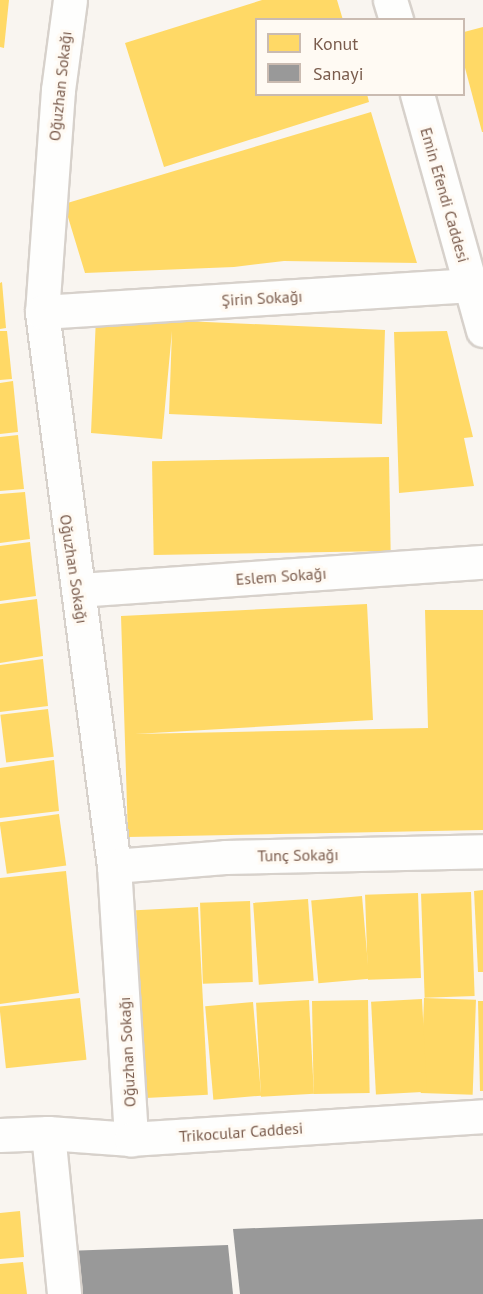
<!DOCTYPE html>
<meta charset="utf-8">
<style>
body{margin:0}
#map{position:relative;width:483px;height:1294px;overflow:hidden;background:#f9f5f0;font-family:"PT Sans",sans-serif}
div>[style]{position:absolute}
.homes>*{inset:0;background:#ffd966;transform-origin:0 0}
.industry>*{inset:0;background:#999}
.roads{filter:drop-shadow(2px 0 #d7d1cb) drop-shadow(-2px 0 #d7d1cb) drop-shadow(0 2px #d7d1cb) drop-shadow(0 -2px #d7d1cb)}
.minor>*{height:33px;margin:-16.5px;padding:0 16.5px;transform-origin:16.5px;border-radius:16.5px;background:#fefefd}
.tertiary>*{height:33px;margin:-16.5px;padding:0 16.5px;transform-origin:16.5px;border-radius:16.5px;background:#fefefd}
span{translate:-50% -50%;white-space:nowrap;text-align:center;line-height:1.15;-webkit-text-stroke:6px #fffaf3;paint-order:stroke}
.street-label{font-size:16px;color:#7a5c4d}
.legend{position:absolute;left:255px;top:18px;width:210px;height:78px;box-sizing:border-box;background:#fffaf3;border:2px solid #cabbb1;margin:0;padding:8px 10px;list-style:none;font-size:18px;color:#7a5c4d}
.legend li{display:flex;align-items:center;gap:12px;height:30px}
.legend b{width:30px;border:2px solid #cabbb1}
</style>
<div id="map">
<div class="homes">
<i style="clip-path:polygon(0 0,9px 0,4px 48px,0 47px)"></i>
<i style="clip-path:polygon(262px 0,337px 0,343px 20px,256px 20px,256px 94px,367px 94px,369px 102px,164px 167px,125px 43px)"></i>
<i style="clip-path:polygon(483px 27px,483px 132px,482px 132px,464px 64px,464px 32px)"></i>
<i style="clip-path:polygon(371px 112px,417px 263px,284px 261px,234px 267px,85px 273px,64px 204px)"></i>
<i style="clip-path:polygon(2px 282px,6px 328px,0 329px,0 283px)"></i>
<i style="clip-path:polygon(96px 317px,385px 330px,382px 424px,169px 414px,172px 331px,162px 439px,91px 433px)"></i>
<i style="clip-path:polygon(0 331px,7px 331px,12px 379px,0 380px)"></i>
<i style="clip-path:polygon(447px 331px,473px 437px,464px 438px,474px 486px,399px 493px,394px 332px)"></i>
<i style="clip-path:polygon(13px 381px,18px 432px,0 434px,0 383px)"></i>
<i style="clip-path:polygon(18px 435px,24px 489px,0 491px,0 437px)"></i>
<i style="left:389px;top:457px;width:94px;height:237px;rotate:89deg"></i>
<i style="clip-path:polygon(25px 492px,30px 539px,0 543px,0 494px)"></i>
<i style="clip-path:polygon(30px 542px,36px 596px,0 601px,0 546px)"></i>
<i style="clip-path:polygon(37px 599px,43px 656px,0 663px,0 604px)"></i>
<i style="clip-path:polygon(367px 604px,373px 720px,135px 734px,428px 728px,425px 610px,483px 610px,483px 830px,128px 837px,121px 616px)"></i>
<i style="clip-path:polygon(43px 659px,48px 706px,0 712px,0 665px)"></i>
<i style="left:48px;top:709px;width:48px;height:48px;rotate:83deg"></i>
<i style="clip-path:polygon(54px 760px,59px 811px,0 818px,0 768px)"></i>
<i style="left:59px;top:814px;width:52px;height:60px;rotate:82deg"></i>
<i style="clip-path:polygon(66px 871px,79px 993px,0 1004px,0 878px)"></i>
<i style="clip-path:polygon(483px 890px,483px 972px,478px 972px,474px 891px)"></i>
<i style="left:471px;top:892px;width:104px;height:50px;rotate:88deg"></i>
<i style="left:418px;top:893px;width:85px;height:53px;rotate:88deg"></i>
<i style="left:362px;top:896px;width:83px;height:51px;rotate:85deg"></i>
<i style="left:308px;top:899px;width:82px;height:55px;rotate:86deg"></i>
<i style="left:250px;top:901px;width:81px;height:50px;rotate:88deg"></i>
<i style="left:198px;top:907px;width:188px;height:62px;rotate:87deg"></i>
<i style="left:80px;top:998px;width:62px;height:81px;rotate:84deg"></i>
<i style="left:424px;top:998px;width:52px;height:95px;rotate:2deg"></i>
<i style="left:422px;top:999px;width:93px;height:51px;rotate:87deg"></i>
<i style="left:309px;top:1000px;width:94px;height:53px;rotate:87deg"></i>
<i style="left:368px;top:1000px;width:93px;height:56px;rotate:89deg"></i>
<i style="clip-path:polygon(478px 1001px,483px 1001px,483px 1091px,480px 1091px)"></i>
<i style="left:253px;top:1002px;width:94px;height:48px;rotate:85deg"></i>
<i style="clip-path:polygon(20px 1211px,24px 1257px,0 1259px,0 1213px)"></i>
<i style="clip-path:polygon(23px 1262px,27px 1294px,0 1294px,0 1264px)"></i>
</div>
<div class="industry">
<i style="clip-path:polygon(483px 1219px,483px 1294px,240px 1294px,233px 1229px)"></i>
<i style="clip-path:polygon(228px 1245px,233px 1294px,70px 1294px,66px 1251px)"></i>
</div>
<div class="roads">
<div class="minor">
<i style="left:70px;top:0;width:91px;rotate:97.6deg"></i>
<i style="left:58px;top:90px;width:223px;rotate:94.1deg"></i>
<i style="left:42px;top:312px;width:559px;rotate:82.6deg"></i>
<i style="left:114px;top:866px;width:274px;rotate:86.4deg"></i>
<i style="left:390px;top:0;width:21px;rotate:73deg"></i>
<i style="left:417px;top:94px;width:245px;rotate:74.4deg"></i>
<i style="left:42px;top:312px;width:442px;rotate:-3.6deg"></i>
<i style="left:79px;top:590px;width:405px;rotate:-4deg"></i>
<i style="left:114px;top:866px;width:111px;rotate:-4.6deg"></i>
<i style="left:225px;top:857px;width:258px;rotate:-1.3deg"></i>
<i style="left:48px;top:1133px;width:162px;rotate:84.3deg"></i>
</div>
<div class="tertiary">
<i style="left:0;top:1135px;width:48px;rotate:-2.4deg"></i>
<i style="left:48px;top:1133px;width:83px;rotate:4.1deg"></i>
<i style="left:131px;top:1139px;width:353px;rotate:-3.7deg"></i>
</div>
</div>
<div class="street-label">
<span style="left:60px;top:86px;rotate:-84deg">Oğuzhan Sokağı</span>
<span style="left:445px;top:195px;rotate:74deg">Emin Efendi Caddesi</span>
<span style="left:262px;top:298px;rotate:-3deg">Şirin Sokağı</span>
<span style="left:74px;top:569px;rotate:81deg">Oğuzhan Sokağı</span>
<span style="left:281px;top:576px;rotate:-4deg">Eslem Sokağı</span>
<span style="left:298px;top:855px;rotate:-1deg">Tunç Sokağı</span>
<span style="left:127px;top:1052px;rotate:-93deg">Oğuzhan Sokağı</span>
<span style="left:241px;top:1132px;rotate:-4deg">Trikocular Caddesi</span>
</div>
<ul class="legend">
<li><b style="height:16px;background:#ffd966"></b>Konut</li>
<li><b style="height:16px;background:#999"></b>Sanayi</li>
</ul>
</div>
